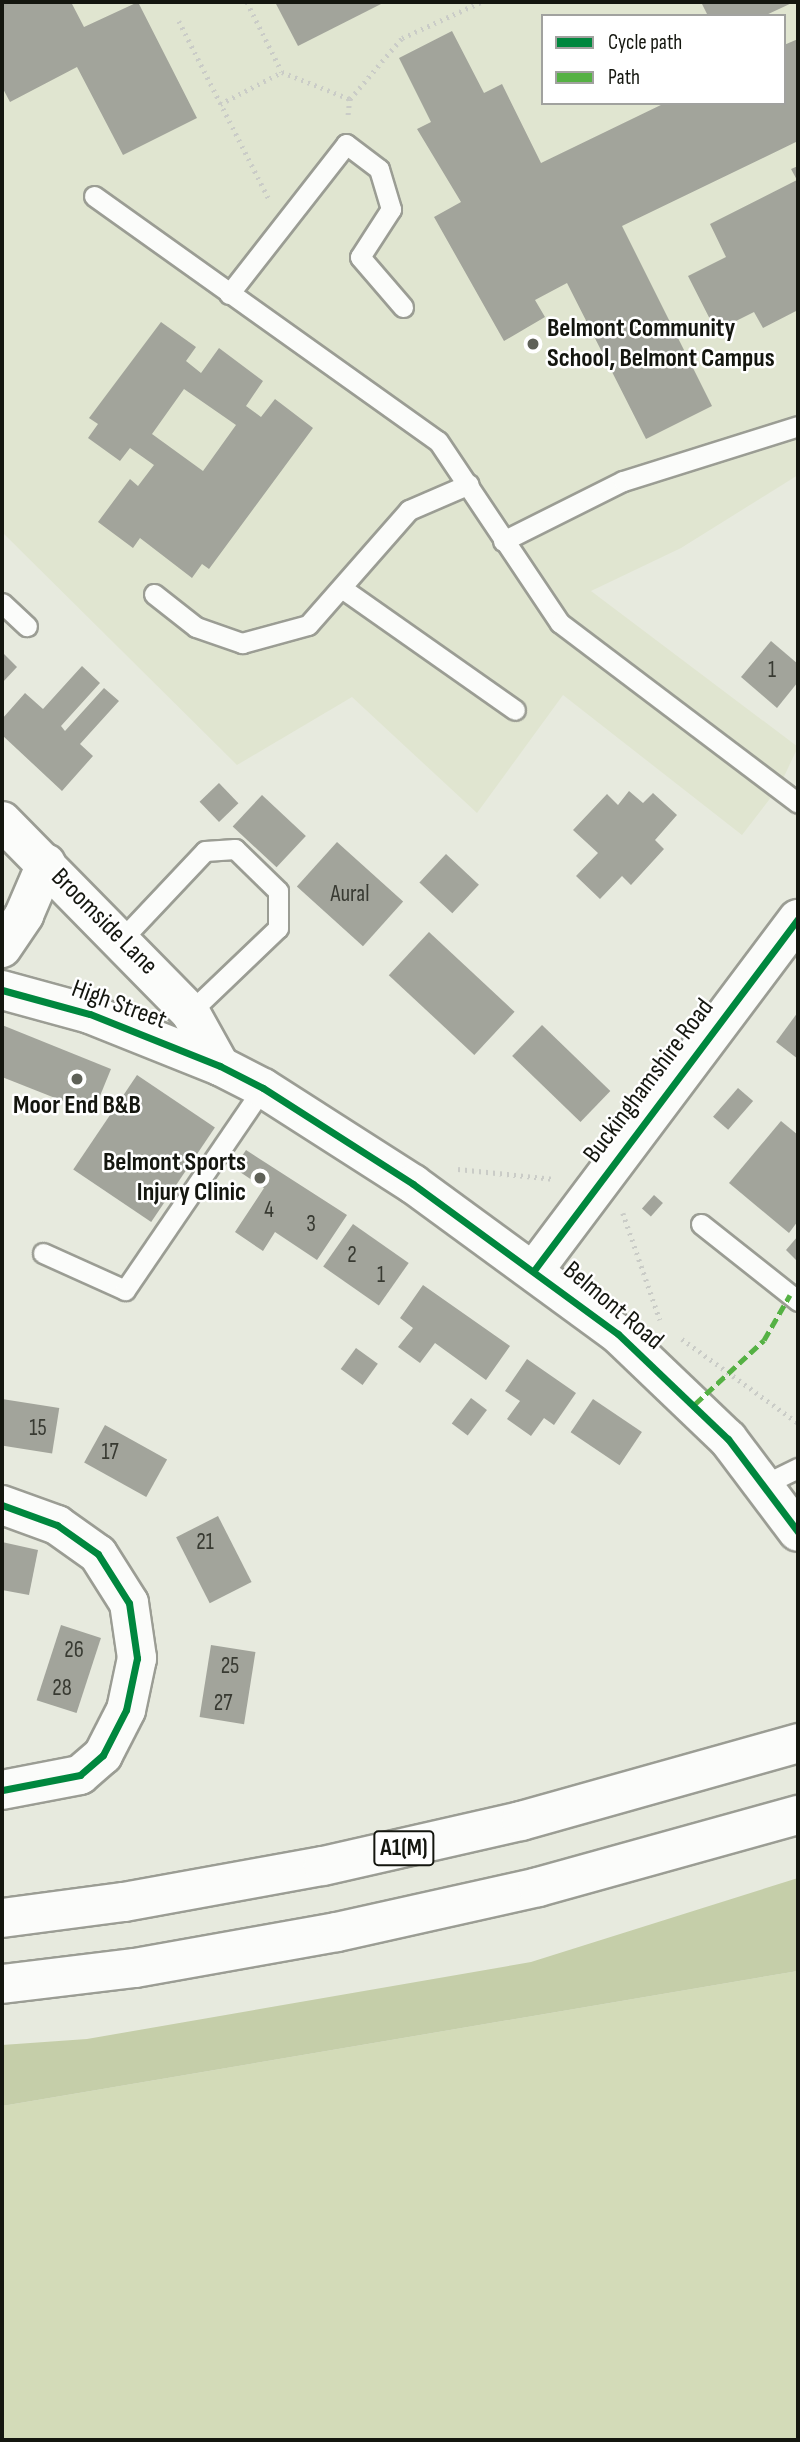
<!DOCTYPE html>
<style>
body{margin:0}
#map{position:relative;width:800px;height:2442px;overflow:hidden;background:#e7eade;font-family:"Sofia Sans Condensed",sans-serif}
div>[style]{position:absolute}
.built>*{inset:0;background:#e0e5d0}
.green>*{inset:0;background:#d3dbb8}
.forest>*{inset:0;background:#c5cea9}
.building>*{inset:0;background:#a2a49b;transform-origin:0 0}
.path>*{height:4.5px;margin-top:-2.25px;transform-origin:0;background:repeating-linear-gradient(90deg,#caccc7 0 2px,transparent 0 7px)}
.roads{filter:drop-shadow(2px 0 #9b9d94) drop-shadow(-2px 0 #9b9d94) drop-shadow(0 2px #9b9d94) drop-shadow(0 -2px #9b9d94)}
.service>*{height:19px;margin:-9.5px;padding:0 9.5px;transform-origin:9.5px;border-radius:9.5px;background:#fbfcfa}
.minor>*{height:38px;margin:-19px;padding:0 19px;transform-origin:19px;border-radius:19px;background:#fbfcfa}
.tertiary>*{height:38px;margin:-19px;padding:0 19px;transform-origin:19px;border-radius:19px;background:#fbfcfa}
.motorway>*{height:38px;margin:-19px;padding:0 19px;transform-origin:19px;border-radius:19px;background:#fbfcfa}
.quiet>*{height:5px;margin-top:-2.5px;transform-origin:0;background:repeating-linear-gradient(90deg,#55b144 0 10px,transparent 0 15px)}
.cycleway>*{height:7px;margin:-3.5px;padding:0 3.5px;transform-origin:3.5px;border-radius:3.5px;background:#00873e}
.dots>*{width:19px;height:19px;translate:-50% -50%;box-sizing:border-box;border:4px solid #fff;border-radius:50%}
span{translate:-50% -50%;white-space:nowrap;text-align:center;line-height:1.15;-webkit-text-stroke:5px #fff;paint-order:stroke}
.number-label{font-size:23px;color:#383a32}
.number-label span{-webkit-text-stroke-width:0}
.shield-label span{padding:2px 5px;background:#fff;border:2px solid;border-radius:5px;-webkit-text-stroke-width:0}
.shield-label{font-size:24px;color:#14160f;font-weight:700}
.poi-label{font-size:26px;color:#14160f;font-weight:700}
.left{translate:0 -50%;text-align:left}
.right{translate:-100% -50%;text-align:right}
.street-label{font-size:26px;color:#14160f}
.frame{position:absolute;inset:0;border:4px solid #14160f;pointer-events:none}
.legend{position:absolute;left:541px;top:14px;width:245px;height:91px;box-sizing:border-box;background:#fff;border:2px solid #a1a29f;margin:0;padding:9px 12px;list-style:none;font-size:21px;color:#14160f}
.legend li{display:flex;align-items:center;gap:14px;height:35px}
.legend b{width:35px;border:2px solid #a1a29f}
</style>
<div id="map">
<div class="built">
<i style="clip-path:polygon(evenodd,2px 2px,798px 2px,798px 475px,681px 548px,591px 591px,798px 747px,779px 787px,742px 835px,563px 695px,477px 813px,352px 697px,237px 765px,2px 532px,2px 2px,543px 16px,784px 16px,784px 103px,543px 103px,543px 16px)"></i>
</div>
<div class="green">
<i style="clip-path:polygon(798px 1971px,798px 2440px,2px 2440px,2px 2106px)"></i>
</div>
<div class="forest">
<i style="clip-path:polygon(798px 1878px,798px 1971px,2px 2106px,2px 2045px,87px 2039px,531px 1962px)"></i>
</div>
<div class="building">
<i style="clip-path:polygon(2px 2px,71px 2px,84px 27px,138px 2px,197px 118px,123px 155px,77px 67px,10px 102px,2px 87px)"></i>
<i style="clip-path:polygon(275px 2px,385px 2px,298px 46px)"></i>
<i style="clip-path:polygon(701px 2px,794px 2px,764px 16px,708px 16px)"></i>
<i style="clip-path:polygon(452px 31px,484px 93px,502px 84px,541px 163px,665px 103px,784px 103px,784px 45px,798px 39px,798px 141px,622px 226px,712px 406px,646px 439px,567px 283px,535px 300px,545px 317px,504px 341px,434px 217px,461px 202px,417px 129px,431px 122px,399px 58px)"></i>
<i style="clip-path:polygon(798px 166px,798px 310px,763px 328px,754px 312px,716px 331px,688px 276px,726px 257px,710px 224px,797px 180px,791px 169px)"></i>
<i style="clip-path:polygon(evenodd,161px 322px,196px 347px,186px 361px,201px 373px,219px 348px,263px 381px,246px 406px,261px 417px,275px 399px,313px 428px,209px 569px,202px 564px,192px 578px,140px 538px,133px 548px,98px 522px,130px 479px,138px 486px,154px 465px,130px 448px,120px 461px,88px 438px,98px 424px,89px 418px,161px 322px,184px 389px,236px 425px,203px 471px,152px 434px,184px 389px)"></i>
<i style="clip-path:polygon(771px 641px,798px 664px,798px 682px,777px 708px,741px 677px)"></i>
<i style="clip-path:polygon(2px 652px,17px 667px,2px 683px)"></i>
<i style="clip-path:polygon(82px 666px,100px 683px,61px 726px,65px 731px,104px 688px,119px 701px,80px 744px,93px 756px,62px 791px,2px 735px,2px 719px,25px 693px,43px 709px)"></i>
<i style="left:219px;top:783px;width:28px;height:27px;rotate:46deg"></i>
<i style="clip-path:polygon(629px 791px,643px 803px,653px 793px,677px 815px,655px 840px,664px 849px,631px 885px,622px 876px,600px 899px,576px 876px,598px 853px,573px 830px,607px 794px,618px 805px)"></i>
<i style="left:262px;top:795px;width:60px;height:43px;rotate:43deg"></i>
<i style="left:337px;top:842px;width:89px;height:60px;rotate:42deg"></i>
<i style="left:446px;top:854px;width:45px;height:39px;rotate:43deg"></i>
<i style="left:429px;top:932px;width:117px;height:59px;rotate:43deg"></i>
<i style="clip-path:polygon(798px 1012px,798px 1059px,776px 1042px)"></i>
<i style="clip-path:polygon(2px 1025px,111px 1069px,93px 1113px,2px 1077px)"></i>
<i style="left:542px;top:1025px;width:95px;height:43px;rotate:44deg"></i>
<i style="left:137px;top:1075px;width:94px;height:114px;rotate:34deg"></i>
<i style="left:738px;top:1088px;width:20px;height:38px;rotate:41deg"></i>
<i style="clip-path:polygon(781px 1121px,798px 1135px,798px 1221px,789px 1233px,729px 1183px)"></i>
<i style="clip-path:polygon(246px 1150px,347px 1215px,317px 1260px,275px 1232px,263px 1251px,235px 1232px,264px 1188px,234px 1168px)"></i>
<i style="left:654px;top:1195px;width:12px;height:18px;rotate:42deg"></i>
<i style="left:353px;top:1224px;width:68px;height:52px;rotate:35deg"></i>
<i style="clip-path:polygon(798px 1236px,798px 1262px,786px 1250px)"></i>
<i style="clip-path:polygon(423px 1285px,510px 1346px,486px 1380px,435px 1343px,420px 1363px,398px 1347px,413px 1328px,400px 1318px)"></i>
<i style="left:356px;top:1348px;width:27px;height:26px;rotate:36deg"></i>
<i style="clip-path:polygon(527px 1359px,576px 1393px,554px 1425px,544px 1418px,531px 1436px,507px 1419px,520px 1401px,505px 1391px)"></i>
<i style="left:471px;top:1398px;width:20px;height:32px;rotate:37deg"></i>
<i style="left:2px;top:1399px;width:58px;height:46px;rotate:9deg"></i>
<i style="left:593px;top:1399px;width:59px;height:40px;rotate:34deg"></i>
<i style="left:105px;top:1425px;width:71px;height:43px;rotate:29deg"></i>
<i style="left:218px;top:1516px;width:74px;height:47px;rotate:63deg"></i>
<i style="clip-path:polygon(2px 1542px,38px 1550px,29px 1595px,2px 1590px)"></i>
<i style="left:61px;top:1625px;width:42px;height:79px;rotate:18deg"></i>
<i style="left:211px;top:1645px;width:45px;height:73px;rotate:9deg"></i>
</div>
<div class="path">
<i style="left:247px;top:2px;width:78px;rotate:63.4deg"></i>
<i style="left:179px;top:21px;width:199px;rotate:63.2deg"></i>
<i style="left:350px;top:99px;width:80px;rotate:-49.6deg"></i>
<i style="left:402px;top:38px;width:87px;rotate:-24.5deg"></i>
<i style="left:220px;top:104px;width:70px;rotate:-27.3deg"></i>
<i style="left:282px;top:72px;width:73px;rotate:21.7deg"></i>
<i style="left:350px;top:99px;width:20px;rotate:96deg"></i>
<i style="left:458px;top:1169px;width:97px;rotate:5.9deg"></i>
<i style="left:623px;top:1213px;width:113px;rotate:70.9deg"></i>
<i style="left:682px;top:1339px;width:143px;rotate:35.9deg"></i>
</div>
<div class="roads">
<div class="service">
<i style="left:94px;top:196px;width:422px;rotate:35.5deg"></i>
<i style="left:438px;top:441px;width:219px;rotate:56.2deg"></i>
<i style="left:560px;top:623px;width:298px;rotate:37.1deg"></i>
<i style="left:229px;top:294px;width:190px;rotate:-52deg"></i>
<i style="left:346px;top:144px;width:41px;rotate:37.1deg"></i>
<i style="left:379px;top:169px;width:42px;rotate:73.3deg"></i>
<i style="left:391px;top:209px;width:57px;rotate:122.9deg"></i>
<i style="left:360px;top:257px;width:66px;rotate:49.3deg"></i>
<i style="left:503px;top:541px;width:134px;rotate:-26.6deg"></i>
<i style="left:623px;top:481px;width:183px;rotate:-17.4deg"></i>
<i style="left:343px;top:589px;width:210px;rotate:35.1deg"></i>
<i style="left:154px;top:594px;width:53px;rotate:38.2deg"></i>
<i style="left:196px;top:627px;width:49px;rotate:19.2deg"></i>
<i style="left:242px;top:643px;width:68px;rotate:-15.3deg"></i>
<i style="left:308px;top:625px;width:153px;rotate:-48.7deg"></i>
<i style="left:409px;top:510px;width:65px;rotate:-23.4deg"></i>
<i style="left:2px;top:603px;width:34px;rotate:43deg"></i>
<i style="left:122px;top:939px;width:121px;rotate:-46.7deg"></i>
<i style="left:205px;top:851px;width:30px;rotate:-4deg"></i>
<i style="left:235px;top:849px;width:60px;rotate:44.3deg"></i>
<i style="left:278px;top:891px;width:37px;rotate:90deg"></i>
<i style="left:278px;top:928px;width:122px;rotate:136.3deg"></i>
<i style="left:701px;top:1224px;width:124px;rotate:38.4deg"></i>
<i style="left:43px;top:1253px;width:90px;rotate:24.3deg"></i>
<i style="left:125px;top:1290px;width:245px;rotate:-55.7deg"></i>
<i style="left:765px;top:1484px;width:37px;rotate:-26deg"></i>
</div>
<div class="minor">
<i style="left:2px;top:948px;width:40px;rotate:-56deg"></i>
<i style="left:24px;top:915px;width:56px;rotate:-66.7deg"></i>
<i style="left:535px;top:1269px;width:438px;rotate:-53.1deg"></i>
<i style="left:2px;top:1505px;width:59px;rotate:20deg"></i>
<i style="left:57px;top:1525px;width:50px;rotate:35.3deg"></i>
<i style="left:98px;top:1554px;width:58px;rotate:57.7deg"></i>
<i style="left:129px;top:1603px;width:56px;rotate:81.7deg"></i>
<i style="left:137px;top:1658px;width:53px;rotate:101.9deg"></i>
<i style="left:126px;top:1710px;width:51px;rotate:117.1deg"></i>
<i style="left:103px;top:1755px;width:30px;rotate:139deg"></i>
<i style="left:80px;top:1775px;width:79px;rotate:169.1deg"></i>
</div>
<div class="tertiary">
<i style="left:2px;top:821px;width:268px;rotate:45.5deg"></i>
<i style="left:190px;top:1012px;width:62px;rotate:60.9deg"></i>
<i style="left:2px;top:990px;width:91px;rotate:15.3deg"></i>
<i style="left:90px;top:1014px;width:140px;rotate:21.8deg"></i>
<i style="left:220px;top:1066px;width:48px;rotate:27.1deg"></i>
<i style="left:263px;top:1088px;width:178px;rotate:32.6deg"></i>
<i style="left:413px;top:1184px;width:254px;rotate:36.2deg"></i>
<i style="left:618px;top:1334px;width:152px;rotate:43.7deg"></i>
<i style="left:728px;top:1439px;width:116px;rotate:53deg"></i>
</div>
<div class="motorway">
<i style="left:2px;top:1918px;width:123px;rotate:-7.5deg"></i>
<i style="left:124px;top:1902px;width:202px;rotate:-10.3deg"></i>
<i style="left:323px;top:1866px;width:203px;rotate:-12.8deg"></i>
<i style="left:521px;top:1821px;width:288px;rotate:-15.7deg"></i>
<i style="left:2px;top:1984px;width:134px;rotate:-6.9deg"></i>
<i style="left:135px;top:1968px;width:205px;rotate:-10.1deg"></i>
<i style="left:337px;top:1932px;width:206px;rotate:-12.6deg"></i>
<i style="left:538px;top:1887px;width:270px;rotate:-15.5deg"></i>
</div>
</div>
<div class="quiet">
<i style="left:695px;top:1404px;width:94px;rotate:-42.8deg"></i>
<i style="left:764px;top:1340px;width:52px;rotate:-60deg"></i>
</div>
<div class="cycleway">
<i style="left:2px;top:990px;width:91px;rotate:15.3deg"></i>
<i style="left:90px;top:1014px;width:140px;rotate:21.8deg"></i>
<i style="left:220px;top:1066px;width:48px;rotate:27.1deg"></i>
<i style="left:263px;top:1088px;width:178px;rotate:32.6deg"></i>
<i style="left:413px;top:1184px;width:254px;rotate:36.2deg"></i>
<i style="left:618px;top:1334px;width:152px;rotate:43.7deg"></i>
<i style="left:728px;top:1439px;width:116px;rotate:53deg"></i>
<i style="left:535px;top:1269px;width:438px;rotate:-53.1deg"></i>
<i style="left:2px;top:1505px;width:59px;rotate:20deg"></i>
<i style="left:57px;top:1525px;width:50px;rotate:35.3deg"></i>
<i style="left:98px;top:1554px;width:58px;rotate:57.7deg"></i>
<i style="left:129px;top:1603px;width:56px;rotate:81.7deg"></i>
<i style="left:137px;top:1658px;width:53px;rotate:101.9deg"></i>
<i style="left:126px;top:1710px;width:51px;rotate:117.1deg"></i>
<i style="left:103px;top:1755px;width:30px;rotate:139deg"></i>
<i style="left:80px;top:1775px;width:79px;rotate:169.1deg"></i>
</div>
<div class="dots">
<i style="left:533px;top:344px;background:#5e6057"></i>
<i style="left:77px;top:1079px;background:#5e6057"></i>
<i style="left:260px;top:1178px;background:#5e6057"></i>
</div>
<div class="number-label">
<span style="left:772px;top:670px">1</span>
<span style="left:350px;top:894px">Aural</span>
<span style="left:269px;top:1210px">4</span>
<span style="left:311px;top:1224px">3</span>
<span style="left:352px;top:1255px">2</span>
<span style="left:381px;top:1275px">1</span>
<span style="left:38px;top:1428px">15</span>
<span style="left:110px;top:1452px">17</span>
<span style="left:205px;top:1542px">21</span>
<span style="left:74px;top:1650px">26</span>
<span style="left:230px;top:1666px">25</span>
<span style="left:62px;top:1688px">28</span>
<span style="left:223px;top:1703px">27</span>
</div>
<div class="shield-label">
<span style="left:404px;top:1848px">A1(M)</span>
</div>
<div class="poi-label">
<span class="left" style="left:547px;top:344px">Belmont Community<br>School, Belmont Campus</span>
<span style="left:77px;top:1106px">Moor End B&amp;B</span>
<span class="right" style="left:246px;top:1178px">Belmont Sports<br>Injury Clinic</span>
</div>
<div class="street-label">
<span style="left:104px;top:922px;rotate:45deg">Broomside Lane</span>
<span style="left:119px;top:1005px;rotate:20deg">High Street</span>
<span style="left:649px;top:1081px;rotate:-53deg">Buckinghamshire Road</span>
<span style="left:613px;top:1306px;rotate:40deg">Belmont Road</span>
</div>
<div class="frame"></div>
<ul class="legend">
<li><b style="height:9px;background:#00873e"></b>Cycle path</li>
<li><b style="height:9px;background:#55b144"></b>Path</li>
</ul>
</div>
